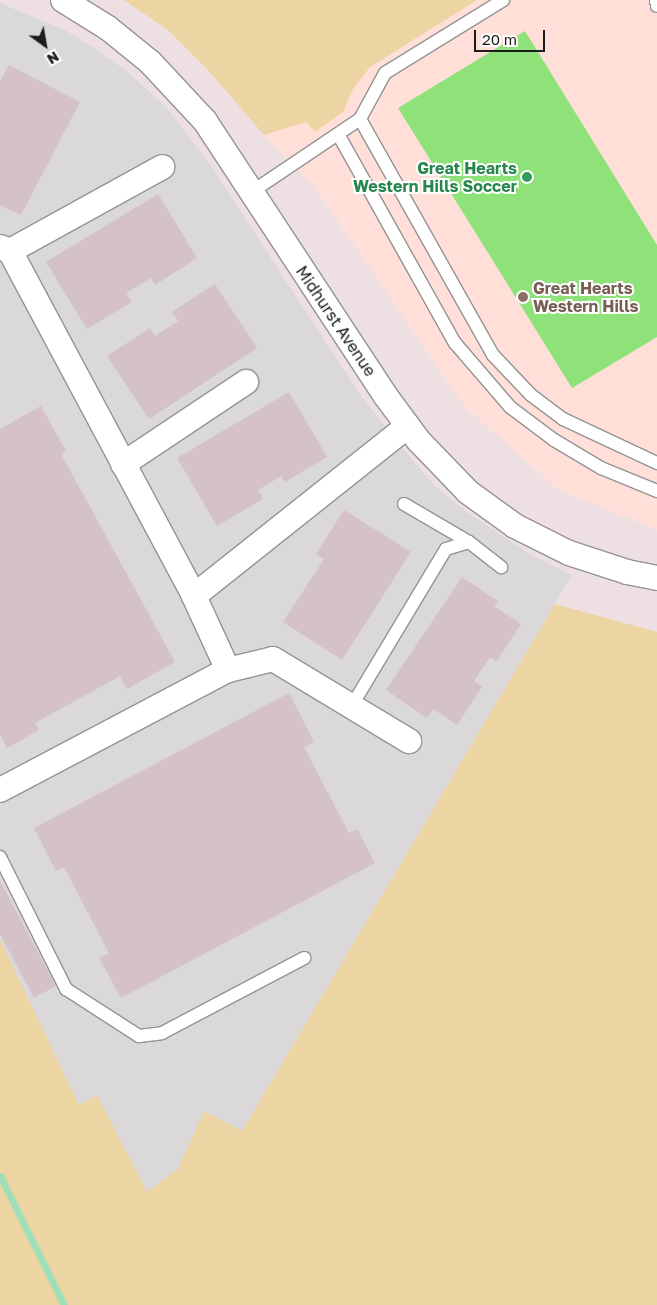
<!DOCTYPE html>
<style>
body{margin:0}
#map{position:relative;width:657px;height:1305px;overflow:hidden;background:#eee0e2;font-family:"Golos Text",sans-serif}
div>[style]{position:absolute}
.residential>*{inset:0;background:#dad8d9}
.education>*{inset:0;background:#ffdfd8}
.grass>*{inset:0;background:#ecd5a2}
.pitch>*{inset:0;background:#8ee279}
.stream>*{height:7px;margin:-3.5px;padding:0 3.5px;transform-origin:3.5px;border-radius:3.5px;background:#9edeb8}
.building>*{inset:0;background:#d5c1c8}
.roads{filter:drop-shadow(1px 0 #939393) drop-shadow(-1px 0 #939393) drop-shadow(0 1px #939393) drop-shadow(0 -1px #939393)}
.service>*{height:12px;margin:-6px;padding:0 6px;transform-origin:6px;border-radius:6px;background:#fff}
.minor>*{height:24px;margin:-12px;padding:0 12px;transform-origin:12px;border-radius:12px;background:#fff}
.dots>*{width:14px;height:14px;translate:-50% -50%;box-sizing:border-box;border:2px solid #fff;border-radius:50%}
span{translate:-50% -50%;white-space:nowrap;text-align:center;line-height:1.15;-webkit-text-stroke:4px #fff;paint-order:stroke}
.leisure-label{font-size:16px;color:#27864d;font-weight:700}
.right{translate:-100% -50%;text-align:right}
.education-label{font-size:16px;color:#785e54;font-weight:700}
.left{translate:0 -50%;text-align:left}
.street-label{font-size:16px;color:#1c1c1c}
.north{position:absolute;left:20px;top:20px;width:50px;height:50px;-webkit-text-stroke:4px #fff;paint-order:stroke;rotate:148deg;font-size:14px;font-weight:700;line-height:20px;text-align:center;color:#1c1c1c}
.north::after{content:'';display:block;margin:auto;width:18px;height:22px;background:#1c1c1c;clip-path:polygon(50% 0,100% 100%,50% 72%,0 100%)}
.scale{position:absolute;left:474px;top:30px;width:71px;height:22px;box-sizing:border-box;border:2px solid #1c1c1c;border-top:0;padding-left:6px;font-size:15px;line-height:18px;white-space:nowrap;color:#1c1c1c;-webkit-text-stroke:4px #fff;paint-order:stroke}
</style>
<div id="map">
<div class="residential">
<i style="clip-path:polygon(0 3px,65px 30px,97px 50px,127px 71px,166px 107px,211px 166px,361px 396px,414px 462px,436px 487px,467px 512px,528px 553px,572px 575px,156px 1276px,0 950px)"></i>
</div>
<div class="education">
<i style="clip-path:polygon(475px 0,657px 0,657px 530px,559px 490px,465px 407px,314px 186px,264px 135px)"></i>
</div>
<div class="grass">
<i style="clip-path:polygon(124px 0,477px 0,370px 67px,353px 89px,343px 112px,315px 132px,306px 122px,264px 135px,209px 71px,168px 30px)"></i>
<i style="clip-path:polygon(555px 604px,657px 632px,657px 1305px,0 1305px,0 940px,79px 1105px,97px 1095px,147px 1192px,178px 1169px,204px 1111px,242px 1131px)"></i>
</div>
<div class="pitch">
<i style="clip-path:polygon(525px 31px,657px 245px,657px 337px,572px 388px,398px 108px)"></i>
</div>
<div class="stream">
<i style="left:0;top:1176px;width:144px;rotate:63.6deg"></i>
</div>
<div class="building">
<i style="clip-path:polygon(9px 65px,80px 102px,21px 215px,0 205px,0 81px)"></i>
<i style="clip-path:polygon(158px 194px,197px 258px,155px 285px,151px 278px,126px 293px,132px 302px,87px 329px,46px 262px)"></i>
<i style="clip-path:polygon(215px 284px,257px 348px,149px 419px,107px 356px,150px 328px,155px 336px,178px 321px,172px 312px)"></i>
<i style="clip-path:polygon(289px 392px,327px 457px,285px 482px,281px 476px,258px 490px,263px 499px,217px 526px,177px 458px)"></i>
<i style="clip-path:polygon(41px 406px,66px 451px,61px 454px,175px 662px,127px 689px,120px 676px,35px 723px,39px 730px,7px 748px,0 735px,0 429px)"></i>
<i style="clip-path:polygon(344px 510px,411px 552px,342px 660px,283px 622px,324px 559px,316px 554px)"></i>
<i style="clip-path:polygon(462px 577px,498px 601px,494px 606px,521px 624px,496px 662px,490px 657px,474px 681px,482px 687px,457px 725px,433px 709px,427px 718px,386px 690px)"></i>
<i style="clip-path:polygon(289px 693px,314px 742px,304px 747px,349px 833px,357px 829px,375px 863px,121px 998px,99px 958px,109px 953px,64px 867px,56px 871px,34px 828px)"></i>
<i style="clip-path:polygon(0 881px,56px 986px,34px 998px,0 934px)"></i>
</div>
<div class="roads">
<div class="service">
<i style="left:656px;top:0;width:6px;rotate:81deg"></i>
<i style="left:360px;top:119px;width:271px;rotate:60.6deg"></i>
<i style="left:493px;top:355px;width:55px;rotate:46.5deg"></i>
<i style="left:531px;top:395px;width:40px;rotate:37deg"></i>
<i style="left:563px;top:419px;width:104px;rotate:25.1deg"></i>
<i style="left:338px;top:134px;width:240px;rotate:60.8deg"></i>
<i style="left:455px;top:343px;width:84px;rotate:49.3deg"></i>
<i style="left:510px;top:407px;width:55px;rotate:36.9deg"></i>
<i style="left:554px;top:440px;width:55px;rotate:30.8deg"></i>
<i style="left:601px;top:468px;width:61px;rotate:22.3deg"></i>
<i style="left:250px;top:193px;width:133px;rotate:-33.9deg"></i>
<i style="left:360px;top:119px;width:52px;rotate:-61.5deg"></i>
<i style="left:385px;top:73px;width:139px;rotate:-31.7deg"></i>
<i style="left:404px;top:504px;width:75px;rotate:30.3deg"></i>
<i style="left:351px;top:707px;width:184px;rotate:-59deg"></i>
<i style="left:446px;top:549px;width:24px;rotate:-17deg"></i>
<i style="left:469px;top:542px;width:41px;rotate:38deg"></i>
<i style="left:0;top:857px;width:148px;rotate:63.4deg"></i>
<i style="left:66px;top:989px;width:87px;rotate:32.8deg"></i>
<i style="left:139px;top:1036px;width:23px;rotate:-7deg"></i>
<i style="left:162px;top:1033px;width:161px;rotate:-27.8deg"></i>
</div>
<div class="minor">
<i style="left:63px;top:0;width:53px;rotate:31.9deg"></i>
<i style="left:108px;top:28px;width:54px;rotate:39deg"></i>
<i style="left:150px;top:62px;width:81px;rotate:47deg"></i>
<i style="left:205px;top:121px;width:328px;rotate:56.7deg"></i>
<i style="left:385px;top:395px;width:56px;rotate:53.7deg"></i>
<i style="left:418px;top:440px;width:72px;rotate:46.1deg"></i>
<i style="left:468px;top:492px;width:58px;rotate:35.9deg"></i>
<i style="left:515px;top:526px;width:60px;rotate:26.6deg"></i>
<i style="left:569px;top:553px;width:61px;rotate:18.1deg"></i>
<i style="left:627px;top:572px;width:31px;rotate:11deg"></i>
<i style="left:0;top:247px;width:11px;rotate:22deg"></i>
<i style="left:10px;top:251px;width:391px;rotate:61.9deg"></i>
<i style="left:194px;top:596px;width:273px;rotate:-38.5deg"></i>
<i style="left:10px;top:251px;width:174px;rotate:-28.9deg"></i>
<i style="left:123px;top:464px;width:148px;rotate:-33.7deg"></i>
<i style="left:228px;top:670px;width:46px;rotate:-13.7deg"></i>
<i style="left:273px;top:659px;width:159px;rotate:31.1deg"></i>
<i style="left:0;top:790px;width:258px;rotate:-27.8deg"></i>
<i style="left:228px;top:670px;width:81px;rotate:-114.7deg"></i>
</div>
</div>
<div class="dots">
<i style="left:527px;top:177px;background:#2e9e5b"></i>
<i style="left:523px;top:297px;background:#8d6e63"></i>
</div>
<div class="leisure-label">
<span class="right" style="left:517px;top:177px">Great Hearts<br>Western Hills Soccer</span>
</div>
<div class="education-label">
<span class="left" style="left:533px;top:297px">Great Hearts<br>Western Hills</span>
</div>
<div class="street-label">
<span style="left:336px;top:321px;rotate:56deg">Midhurst Avenue</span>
</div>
<div class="north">N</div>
<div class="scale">20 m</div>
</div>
